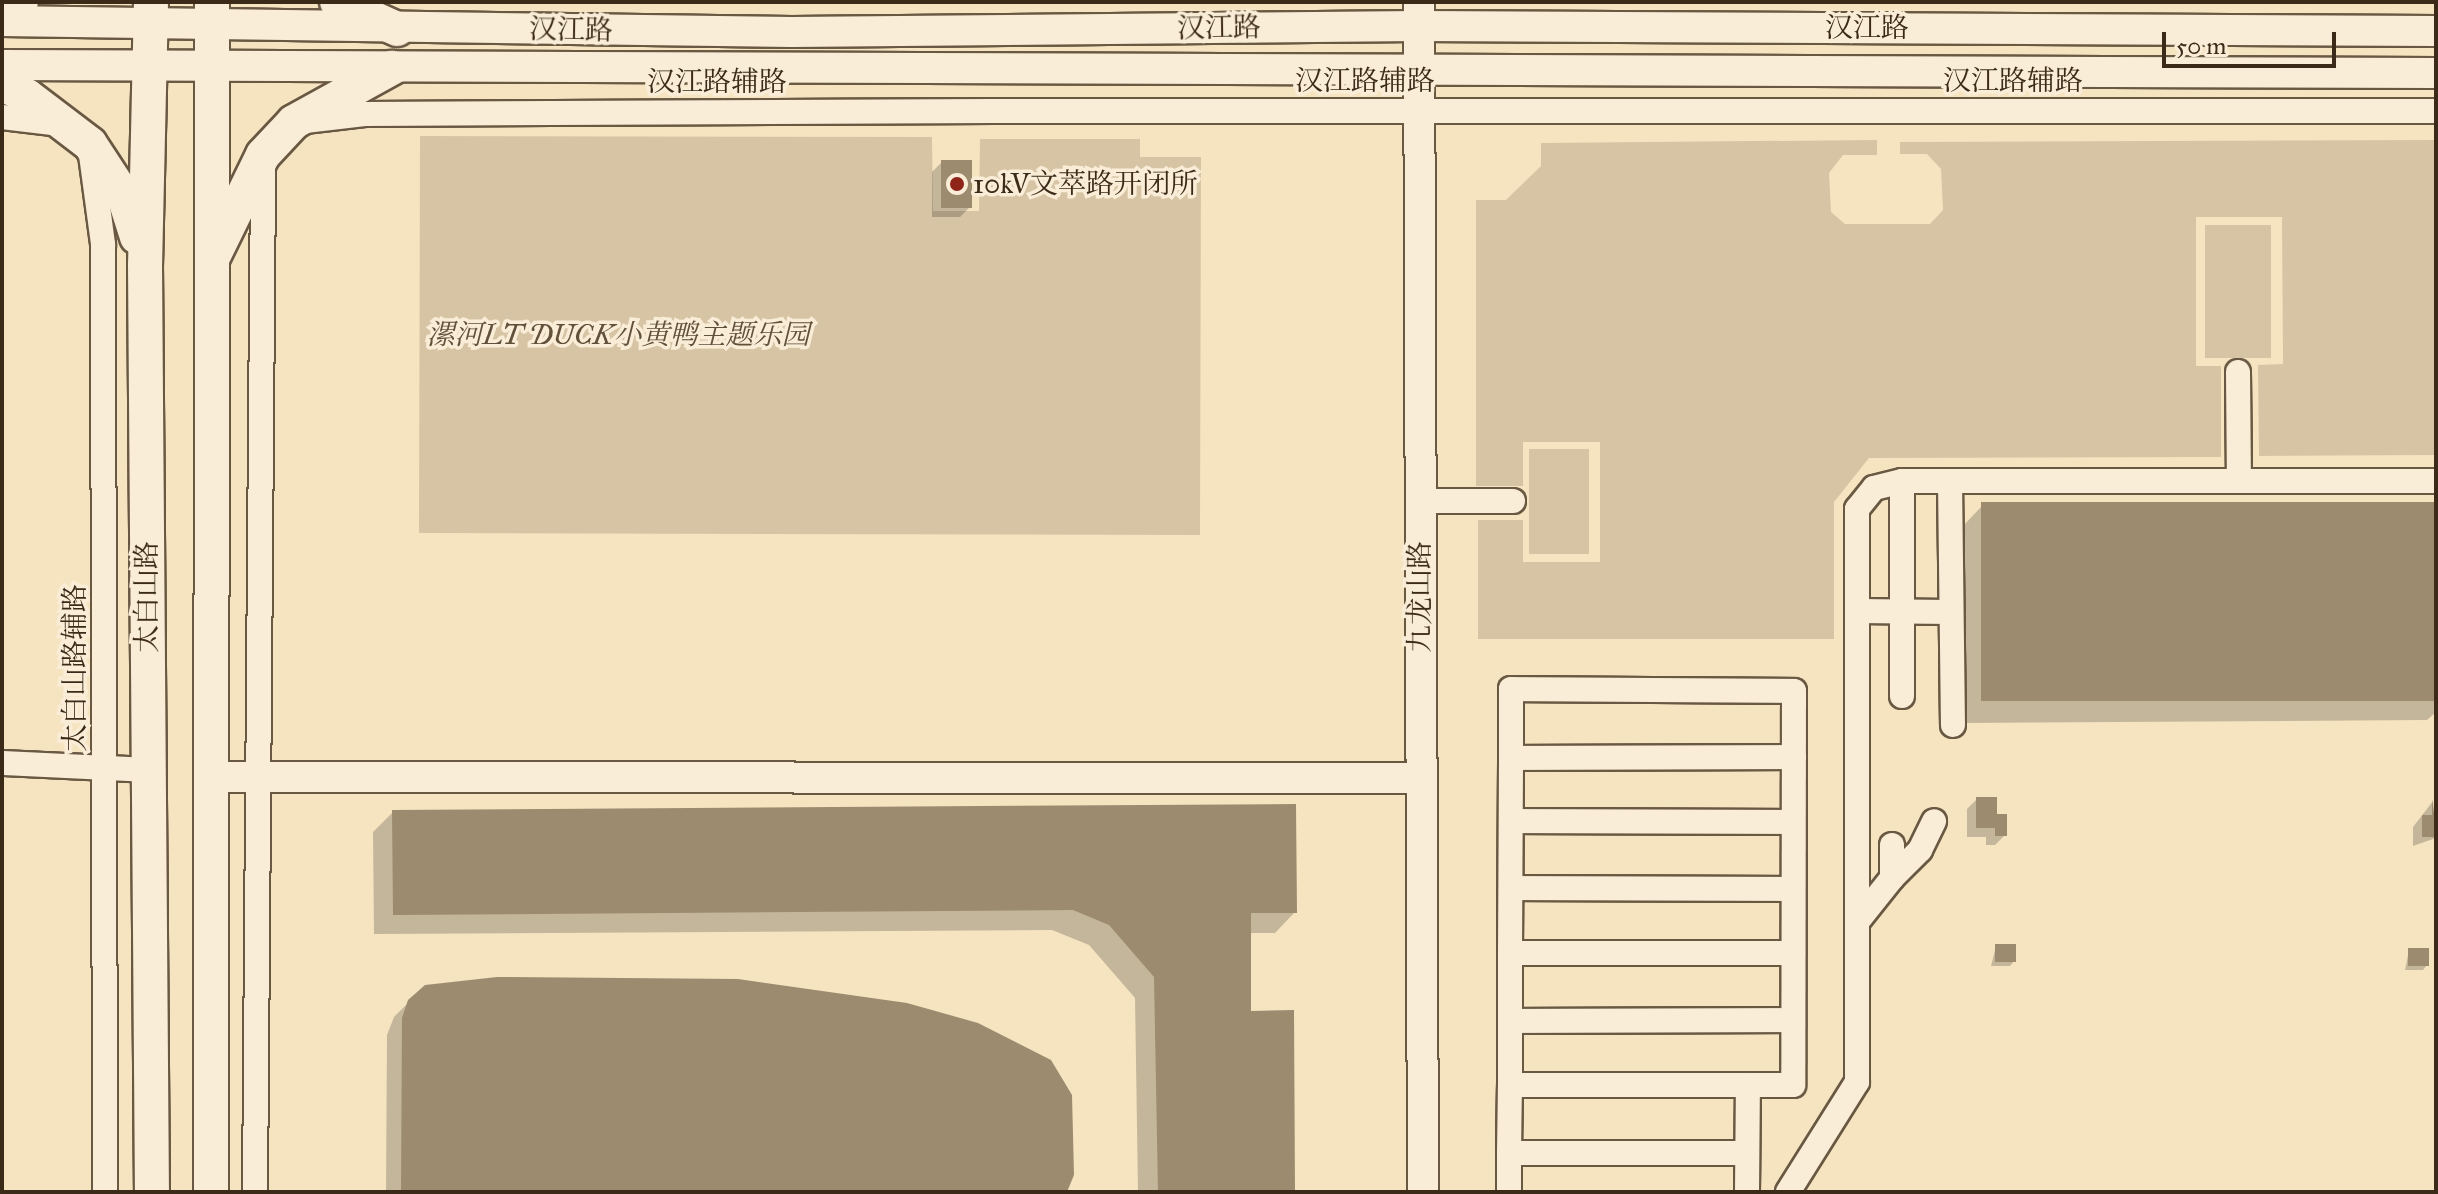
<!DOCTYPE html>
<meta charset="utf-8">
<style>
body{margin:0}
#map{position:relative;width:2438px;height:1194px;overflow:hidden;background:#f6e4c1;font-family:"IM FELL Great Primer","Noto Serif SC",serif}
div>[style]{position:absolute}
.green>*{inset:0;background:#d6c4a4;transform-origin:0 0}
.shadow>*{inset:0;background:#0003}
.building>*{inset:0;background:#9c8b6f;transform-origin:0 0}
.roads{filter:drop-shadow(2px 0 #695842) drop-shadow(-2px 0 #695842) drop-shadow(0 2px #695842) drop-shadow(0 -2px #695842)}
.minor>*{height:24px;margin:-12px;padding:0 12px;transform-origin:12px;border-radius:12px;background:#f9edd7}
.tertiary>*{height:30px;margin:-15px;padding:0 15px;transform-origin:15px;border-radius:15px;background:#f9edd7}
.secondary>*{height:34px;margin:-17px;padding:0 17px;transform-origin:17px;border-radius:17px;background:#f9edd7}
.dots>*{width:22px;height:22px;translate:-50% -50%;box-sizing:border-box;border:4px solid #f9edd7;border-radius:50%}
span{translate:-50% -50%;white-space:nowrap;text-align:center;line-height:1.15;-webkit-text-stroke:7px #f9edd7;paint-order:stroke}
.street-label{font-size:28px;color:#3a2a17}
.poi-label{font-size:28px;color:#3a2a17}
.left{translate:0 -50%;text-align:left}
.park-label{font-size:28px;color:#61503a;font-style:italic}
.frame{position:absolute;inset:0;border:4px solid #3a2a17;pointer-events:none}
.scale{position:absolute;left:2162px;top:32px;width:174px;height:36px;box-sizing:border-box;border:4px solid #3a2a17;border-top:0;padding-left:10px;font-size:24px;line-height:28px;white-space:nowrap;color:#3a2a17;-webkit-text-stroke:6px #f9edd7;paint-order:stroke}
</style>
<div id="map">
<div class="green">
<i style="clip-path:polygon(420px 136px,932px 137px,933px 211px,979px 211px,980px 139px,1140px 139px,1140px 157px,1201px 157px,1200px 535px,419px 533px)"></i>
<i style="clip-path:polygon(1877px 140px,1877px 155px,1843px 155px,1829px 173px,1831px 212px,1845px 224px,1930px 224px,1943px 210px,1941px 169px,1927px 154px,1900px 154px,1900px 142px,2436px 140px,2436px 455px,2259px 456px,2258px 365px,2283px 364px,2282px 217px,2196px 217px,2196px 366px,2221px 366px,2221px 457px,1869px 458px,1834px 502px,1834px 639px,1478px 639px,1478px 520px,1523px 520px,1523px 562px,1600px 562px,1600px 442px,1523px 442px,1523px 486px,1476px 486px,1476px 200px,1506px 200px,1541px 166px,1541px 143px)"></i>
<i style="left:2205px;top:225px;width:66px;height:133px"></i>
<i style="left:1529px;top:449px;width:60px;height:105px"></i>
</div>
<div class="shadow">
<i style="clip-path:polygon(942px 162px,970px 207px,960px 217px,932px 217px,932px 172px)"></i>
<i style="clip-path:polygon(2436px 504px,2436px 712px,2427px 720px,1963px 723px,1962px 527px,1982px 506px)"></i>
<i style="clip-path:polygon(1977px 799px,2005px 835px,1995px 845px,1986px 845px,1986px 837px,1967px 837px,1967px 809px)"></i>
<i style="clip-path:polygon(2433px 801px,2436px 838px,2413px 846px,2413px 827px)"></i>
<i style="clip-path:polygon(393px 812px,1295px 912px,1275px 933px,1249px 933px,1250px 1013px,1293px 1192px,1138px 1192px,1135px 998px,1089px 945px,1052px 930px,374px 934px,373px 832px)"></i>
<i style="clip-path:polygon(1996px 946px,2014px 961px,2010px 966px,1991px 966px)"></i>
<i style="clip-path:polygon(2409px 950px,2427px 965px,2423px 970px,2405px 970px)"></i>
<i style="clip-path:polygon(410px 1001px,1062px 1192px,386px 1192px,387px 1035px,394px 1017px)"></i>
</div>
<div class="building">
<i style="left:941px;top:160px;width:31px;height:48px"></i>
<i style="left:2436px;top:502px;width:199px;height:455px;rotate:90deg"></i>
<i style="clip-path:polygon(1976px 797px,1997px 797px,1997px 814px,2007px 814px,2007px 836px,1995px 836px,1995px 828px,1976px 828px)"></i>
<i style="clip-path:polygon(2432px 799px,2436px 829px,2434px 837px,2422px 837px,2422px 815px,2432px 815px)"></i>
<i style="clip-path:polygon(1296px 804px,1297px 913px,1251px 913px,1251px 1011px,1294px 1010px,1295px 1192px,1158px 1192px,1154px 977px,1109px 925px,1073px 910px,393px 915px,392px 810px)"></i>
<i style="left:1995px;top:944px;width:21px;height:18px"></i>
<i style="left:2408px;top:948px;width:21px;height:18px"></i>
<i style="clip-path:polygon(497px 977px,738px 979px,907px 1003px,978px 1023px,1051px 1060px,1072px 1095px,1074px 1175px,1067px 1192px,401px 1192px,402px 1018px,408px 1000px,425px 985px)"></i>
</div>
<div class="roads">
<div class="minor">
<i style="left:2px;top:117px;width:57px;rotate:7deg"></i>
<i style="left:305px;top:121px;width:60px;rotate:-6.7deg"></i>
<i style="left:365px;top:114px;width:628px;rotate:-0.27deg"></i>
<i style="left:993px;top:111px;width:1443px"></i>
<i style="left:91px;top:155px;width:90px;rotate:82.3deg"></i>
<i style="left:103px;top:244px;width:948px;rotate:89.88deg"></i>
<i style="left:2238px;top:372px;width:109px;rotate:89.5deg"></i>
<i style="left:1902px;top:481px;width:215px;rotate:90deg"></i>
<i style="left:1950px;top:481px;width:244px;rotate:89.3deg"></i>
<i style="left:1420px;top:501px;width:93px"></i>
<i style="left:1857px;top:611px;width:94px;rotate:0.6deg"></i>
<i style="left:1511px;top:758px;width:283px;rotate:-0.2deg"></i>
<i style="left:2px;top:763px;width:146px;rotate:2.7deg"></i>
<i style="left:1511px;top:821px;width:282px;rotate:0.2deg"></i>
<i style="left:1892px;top:878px;width:40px;rotate:-45deg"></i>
<i style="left:1920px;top:850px;width:32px;rotate:-64deg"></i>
<i style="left:1511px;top:888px;width:282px;rotate:0.2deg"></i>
<i style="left:1857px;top:922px;width:56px;rotate:-51.5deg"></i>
<i style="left:1892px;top:878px;width:33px;rotate:-90deg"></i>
<i style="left:1510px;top:953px;width:283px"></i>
<i style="left:1510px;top:1021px;width:283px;rotate:-0.2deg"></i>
<i style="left:1509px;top:1153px;width:238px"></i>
<i style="left:255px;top:1192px;width:1030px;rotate:-89.55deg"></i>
<i style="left:1509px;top:1192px;width:39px;rotate:-90deg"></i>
<i style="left:1509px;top:1153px;width:68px;rotate:-89.2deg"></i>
<i style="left:1510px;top:1085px;width:132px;rotate:-90deg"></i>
<i style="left:1510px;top:953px;width:195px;rotate:-89.7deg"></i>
<i style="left:1511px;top:758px;width:69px;rotate:-90deg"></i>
<i style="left:1511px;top:689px;width:283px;rotate:0.4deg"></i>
<i style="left:1794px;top:691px;width:394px;rotate:90.1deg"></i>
<i style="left:1793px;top:1085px;width:283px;rotate:180deg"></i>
<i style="left:1747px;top:1192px;width:107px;rotate:-89.5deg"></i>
<i style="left:1788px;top:1192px;width:130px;rotate:-57.9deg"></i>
<i style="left:1857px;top:1082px;width:573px;rotate:-90deg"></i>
<i style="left:1857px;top:509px;width:27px;rotate:-51deg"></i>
<i style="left:1874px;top:488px;width:29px;rotate:-14deg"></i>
<i style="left:1902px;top:481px;width:534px"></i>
</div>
<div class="tertiary">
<i style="left:1419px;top:2px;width:1190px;rotate:89.81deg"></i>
<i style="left:2px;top:21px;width:790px;rotate:0.8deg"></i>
<i style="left:792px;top:32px;width:626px;rotate:-0.55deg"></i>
<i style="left:1418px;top:26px;width:1018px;rotate:0.28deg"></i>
<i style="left:2px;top:65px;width:2434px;rotate:0.19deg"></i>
<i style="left:210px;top:777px;width:1211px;rotate:0.05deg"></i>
</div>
<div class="secondary">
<i style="left:151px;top:2px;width:263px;rotate:91.3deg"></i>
<i style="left:145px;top:265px;width:927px;rotate:89.57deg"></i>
<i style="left:337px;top:2px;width:66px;rotate:24.2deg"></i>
<i style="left:2px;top:9px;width:20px;rotate:-20deg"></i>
<i style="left:2px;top:84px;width:28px;rotate:26deg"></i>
<i style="left:27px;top:96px;width:79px;rotate:37.3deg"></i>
<i style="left:90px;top:144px;width:62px;rotate:56.8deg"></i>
<i style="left:124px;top:196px;width:43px;rotate:72.4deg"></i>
<i style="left:214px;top:255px;width:111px;rotate:-63.9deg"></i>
<i style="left:263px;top:155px;width:45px;rotate:-46.8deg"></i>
<i style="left:294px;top:122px;width:112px;rotate:-28.9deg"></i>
<i style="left:211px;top:1192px;width:1190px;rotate:-89.95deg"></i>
</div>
</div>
<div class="dots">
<i style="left:957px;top:184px;background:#8f2418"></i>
</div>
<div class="street-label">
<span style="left:1219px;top:28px;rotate:-1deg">汉江路</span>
<span style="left:1867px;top:28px">汉江路</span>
<span style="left:571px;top:30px;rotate:1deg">汉江路</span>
<span style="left:1365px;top:81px">汉江路辅路</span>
<span style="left:2013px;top:81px">汉江路辅路</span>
<span style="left:717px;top:82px">汉江路辅路</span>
<span style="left:147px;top:597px;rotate:-90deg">太白山路</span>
<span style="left:1420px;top:597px;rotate:-90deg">九龙山路</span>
<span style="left:75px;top:668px;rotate:-90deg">太白山路辅路</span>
</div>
<div class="poi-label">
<span class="left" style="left:973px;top:184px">10kV文萃路开闭所</span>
</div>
<div class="park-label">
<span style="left:618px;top:335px">漯河LT DUCK小黄鸭主题乐园</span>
</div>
<div class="frame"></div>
<div class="scale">50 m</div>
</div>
